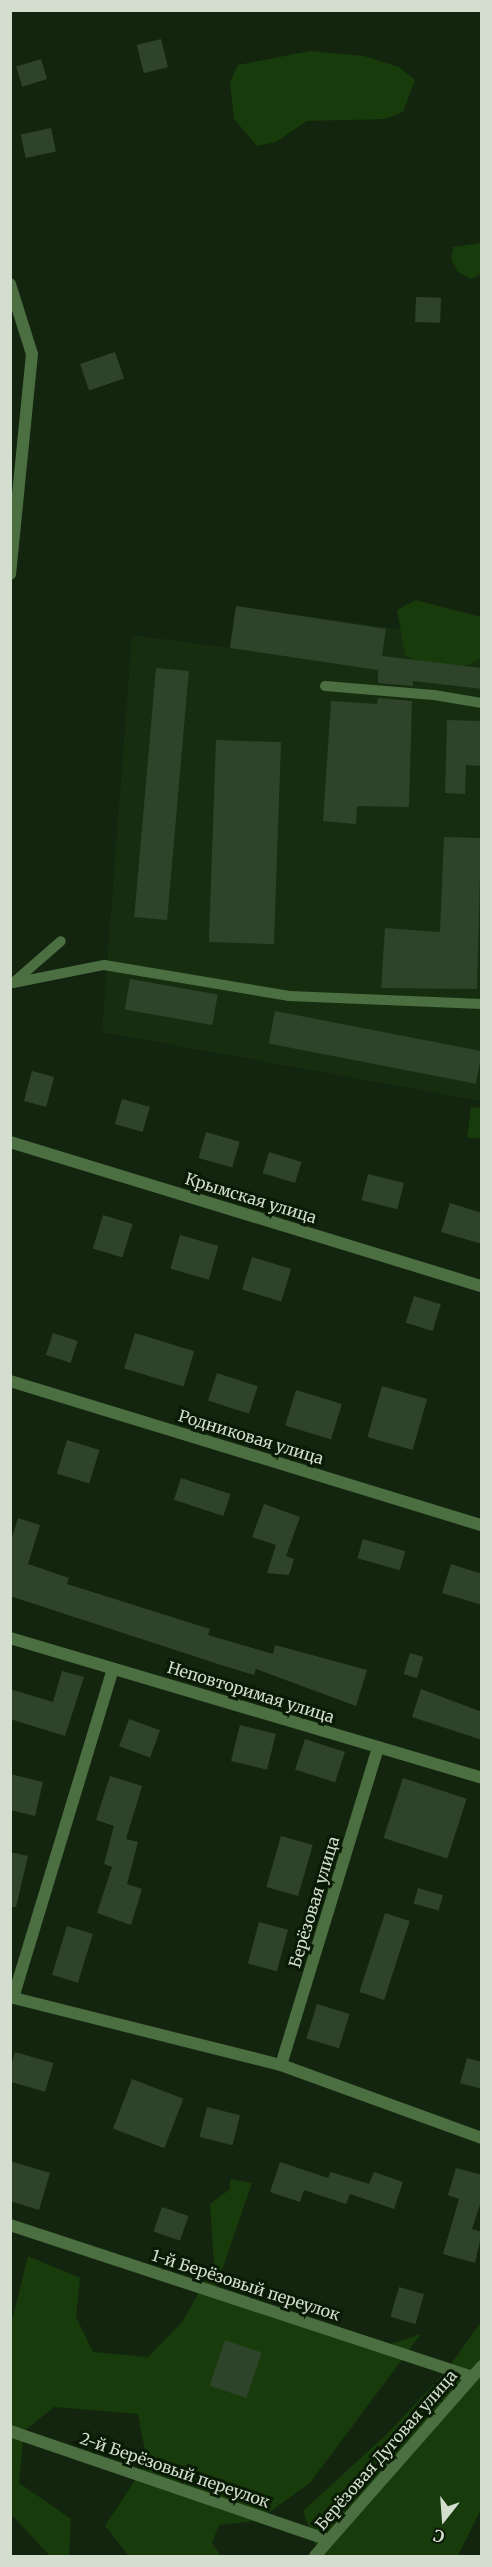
<!DOCTYPE html>
<meta charset="utf-8">
<style>
body{margin:0}
#map{position:relative;width:492px;height:2567px;overflow:hidden;background:#13250e;font-family:Merriweather,serif}
div>[style]{position:absolute}
.built>*{inset:0;background:#172d10}
.green>*{inset:0;background:#183b0b}
.building>*{inset:0;background:#2f432a;transform-origin:0 0}
.lane>*{height:10px;margin:-5px;padding:0 5px;transform-origin:5px;border-radius:5px;background:#4c6f42}
.street>*{height:12px;margin:-6px;padding:0 6px;transform-origin:6px;border-radius:6px;background:#4c6f42}
span{translate:-50% -50%;white-space:nowrap;text-align:center;line-height:1.15;-webkit-text-stroke:6px #0a1b05;paint-order:stroke}
.street-label{font-size:16px;color:#d3decf}
.frame{position:absolute;inset:0;border:12px solid #d3decf;pointer-events:none}
.north{position:absolute;left:414px;top:2489px;width:60px;height:60px;-webkit-text-stroke:4px #0a1b05;paint-order:stroke;rotate:197deg;font-size:16px;font-weight:700;line-height:24px;text-align:center;color:#d3decf}
.north::after{content:'';display:block;margin:auto;width:21px;height:27px;background:#d3decf;clip-path:polygon(50% 0,100% 100%,50% 72%,0 100%)}
</style>
<div id="map">
<div class="built">
<i style="clip-path:polygon(236px 606px,481px 641px,481px 1101px,102px 1032px,132px 635px,229px 648px)"></i>
</div>
<div class="green">
<i style="clip-path:polygon(310px 51px,364px 56px,399px 67px,415px 80px,403px 112px,385px 119px,307px 121px,276px 142px,257px 146px,234px 119px,230px 82px,238px 65px)"></i>
<i style="clip-path:polygon(481px 243px,481px 274px,471px 279px,458px 272px,451px 259px,453px 247px)"></i>
<i style="clip-path:polygon(416px 600px,481px 617px,481px 658px,446px 676px,405px 655px,397px 610px)"></i>
<i style="clip-path:polygon(471px 1107px,481px 1108px,481px 1138px,467px 1138px)"></i>
<i style="clip-path:polygon(230px 2179px,252px 2183px,214px 2293px,385px 2346px,421px 2334px,310px 2483px,257px 2521px,219px 2525px,212px 2543px,221px 2556px,129px 2556px,105px 2526px,147px 2462px,138px 2414px,54px 2407px,24px 2431px,19px 2483px,71px 2519px,69px 2556px,50px 2556px,11px 2514px,11px 2325px,28px 2256px,80px 2278px,76px 2317px,93px 2352px,148px 2357px,183px 2321px,214px 2265px,210px 2204px,230px 2189px)"></i>
<i style="clip-path:polygon(481px 2322px,481px 2509px,458px 2556px,319px 2556px,303px 2511px,387px 2434px,446px 2371px)"></i>
</div>
<div class="building">
<i style="left:161px;top:39px;width:29px;height:25px;rotate:76deg"></i>
<i style="left:41px;top:59px;width:21px;height:26px;rotate:73deg"></i>
<i style="left:51px;top:128px;width:24px;height:31px;rotate:78deg"></i>
<i style="left:416px;top:297px;width:25px;height:25px;rotate:2deg"></i>
<i style="left:115px;top:352px;width:28px;height:37px;rotate:71deg"></i>
<i style="clip-path:polygon(236px 606px,386px 629px,382px 656px,482px 668px,482px 689px,413px 681px,413px 686px,378px 683px,378px 670px,230px 648px)"></i>
<i style="left:156px;top:668px;width:33px;height:250px;rotate:5deg"></i>
<i style="clip-path:polygon(378px 698px,412px 701px,409px 807px,357px 806px,356px 824px,323px 821px,331px 701px,377px 704px)"></i>
<i style="clip-path:polygon(447px 720px,482px 721px,482px 766px,466px 765px,465px 794px,445px 793px)"></i>
<i style="left:216px;top:740px;width:65px;height:202px;rotate:2deg"></i>
<i style="clip-path:polygon(444px 837px,481px 838px,477px 989px,381px 988px,385px 928px,440px 932px)"></i>
<i style="left:130px;top:979px;width:89px;height:31px;rotate:10deg"></i>
<i style="left:275px;top:1011px;width:211px;height:33px;rotate:11deg"></i>
<i style="left:32px;top:1071px;width:23px;height:31px;rotate:15deg"></i>
<i style="left:122px;top:1099px;width:29px;height:26px;rotate:16deg"></i>
<i style="left:206px;top:1132px;width:35px;height:27px;rotate:16deg"></i>
<i style="left:269px;top:1152px;width:34px;height:22px;rotate:17deg"></i>
<i style="left:368px;top:1174px;width:37px;height:27px;rotate:14deg"></i>
<i style="clip-path:polygon(450px 1203px,482px 1213px,482px 1244px,441px 1232px)"></i>
<i style="left:103px;top:1215px;width:31px;height:35px;rotate:17deg"></i>
<i style="left:180px;top:1235px;width:40px;height:35px;rotate:16deg"></i>
<i style="left:252px;top:1257px;width:41px;height:34px;rotate:17deg"></i>
<i style="left:414px;top:1296px;width:28px;height:28px;rotate:17deg"></i>
<i style="left:53px;top:1333px;width:26px;height:23px;rotate:18deg"></i>
<i style="left:135px;top:1333px;width:62px;height:37px;rotate:17deg"></i>
<i style="left:217px;top:1373px;width:43px;height:29px;rotate:18deg"></i>
<i style="left:382px;top:1386px;width:47px;height:53px;rotate:16deg"></i>
<i style="left:296px;top:1390px;width:48px;height:37px;rotate:17deg"></i>
<i style="left:67px;top:1440px;width:34px;height:35px;rotate:17deg"></i>
<i style="left:181px;top:1478px;width:52px;height:23px;rotate:18deg"></i>
<i style="clip-path:polygon(264px 1504px,300px 1517px,286px 1556px,294px 1559px,289px 1575px,267px 1573px,276px 1545px,252px 1537px)"></i>
<i style="clip-path:polygon(18px 1518px,40px 1525px,28px 1564px,69px 1578px,67px 1584px,210px 1629px,208px 1635px,273px 1654px,275px 1645px,367px 1670px,356px 1706px,256px 1669px,254px 1675px,221px 1665px,10px 1596px,10px 1544px)"></i>
<i style="left:363px;top:1539px;width:44px;height:20px;rotate:16deg"></i>
<i style="clip-path:polygon(451px 1564px,482px 1574px,482px 1605px,442px 1593px)"></i>
<i style="left:410px;top:1653px;width:14px;height:22px;rotate:17deg"></i>
<i style="clip-path:polygon(62px 1671px,84px 1677px,65px 1736px,10px 1719px,10px 1689px,53px 1702px)"></i>
<i style="clip-path:polygon(421px 1689px,482px 1712px,482px 1740px,412px 1717px)"></i>
<i style="left:129px;top:1719px;width:33px;height:29px;rotate:20deg"></i>
<i style="left:240px;top:1725px;width:37px;height:37px;rotate:14deg"></i>
<i style="left:305px;top:1739px;width:42px;height:32px;rotate:18deg"></i>
<i style="clip-path:polygon(10px 1774px,43px 1782px,35px 1816px,10px 1810px)"></i>
<i style="clip-path:polygon(110px 1776px,142px 1786px,126px 1839px,138px 1842px,127px 1884px,142px 1889px,131px 1925px,97px 1913px,112px 1867px,104px 1864px,114px 1826px,96px 1820px)"></i>
<i style="left:403px;top:1778px;width:67px;height:63px;rotate:18deg"></i>
<i style="left:281px;top:1836px;width:33px;height:53px;rotate:16deg"></i>
<i style="clip-path:polygon(10px 1852px,28px 1856px,16px 1907px,10px 1907px)"></i>
<i style="left:418px;top:1888px;width:26px;height:16px;rotate:16deg"></i>
<i style="left:385px;top:1913px;width:26px;height:83px;rotate:18deg"></i>
<i style="left:259px;top:1922px;width:30px;height:43px;rotate:15deg"></i>
<i style="left:67px;top:1926px;width:27px;height:51px;rotate:17deg"></i>
<i style="left:317px;top:2004px;width:34px;height:36px;rotate:17deg"></i>
<i style="left:15px;top:2052px;width:40px;height:30px;rotate:16deg"></i>
<i style="clip-path:polygon(467px 2058px,482px 2062px,482px 2089px,460px 2083px)"></i>
<i style="left:132px;top:2079px;width:55px;height:53px;rotate:21deg"></i>
<i style="left:207px;top:2107px;width:34px;height:31px;rotate:14deg"></i>
<i style="clip-path:polygon(10px 2161px,50px 2173px,39px 2210px,10px 2201px)"></i>
<i style="clip-path:polygon(280px 2162px,328px 2178px,331px 2172px,369px 2184px,374px 2172px,403px 2182px,394px 2209px,350px 2194px,346px 2204px,304px 2190px,300px 2202px,270px 2192px)"></i>
<i style="clip-path:polygon(456px 2168px,482px 2175px,482px 2198px,472px 2229px,482px 2232px,475px 2263px,443px 2254px,459px 2199px,448px 2195px)"></i>
<i style="left:162px;top:2207px;width:28px;height:26px;rotate:19deg"></i>
<i style="left:399px;top:2287px;width:26px;height:31px;rotate:16deg"></i>
<i style="left:225px;top:2340px;width:39px;height:48px;rotate:19deg"></i>
</div>
<div class="lane">
<i style="left:325px;top:686px;width:109px;rotate:4.7deg"></i>
<i style="left:434px;top:695px;width:49px;rotate:9.5deg"></i>
<i style="left:14px;top:982px;width:62px;rotate:-41.1deg"></i>
<i style="left:13px;top:983px;width:93px;rotate:-11.2deg"></i>
<i style="left:104px;top:965px;width:188px;rotate:9.5deg"></i>
<i style="left:289px;top:996px;width:193px;rotate:2.4deg"></i>
</div>
<div class="street">
<i style="left:10px;top:284px;width:73px;rotate:72.6deg"></i>
<i style="left:32px;top:354px;width:221px;rotate:95.7deg"></i>
<i style="left:10px;top:1142px;width:493px;rotate:17deg"></i>
<i style="left:10px;top:1381px;width:493px;rotate:17deg"></i>
<i style="left:10px;top:1638px;width:492px;rotate:16.5deg"></i>
<i style="left:10px;top:1997px;width:279px;rotate:14.1deg"></i>
<i style="left:281px;top:2065px;width:214px;rotate:20deg"></i>
<i style="left:13px;top:1998px;width:344px;rotate:-73.1deg"></i>
<i style="left:281px;top:2065px;width:332px;rotate:-73deg"></i>
<i style="left:10px;top:2225px;width:486px;rotate:18.2deg"></i>
<i style="left:10px;top:2431px;width:336px;rotate:18.9deg"></i>
<i style="left:315px;top:2556px;width:253px;rotate:-48.7deg"></i>
</div>
<div class="street-label">
<span style="left:251px;top:1198px;rotate:17deg">Крымская улица</span>
<span style="left:251px;top:1437px;rotate:17deg">Родниковая улица</span>
<span style="left:251px;top:1692px;rotate:17deg">Неповторимая улица</span>
<span style="left:314px;top:1902px;rotate:-73deg">Берёзовая улица</span>
<span style="left:246px;top:2285px;rotate:18deg">1-й Берёзовый переулок</span>
<span style="left:386px;top:2450px;rotate:-49deg">Берёзовая Дуговая улица</span>
<span style="left:175px;top:2470px;rotate:19deg">2-й Берёзовый переулок</span>
</div>
<div class="frame"></div>
<div class="north">С</div>
</div>
